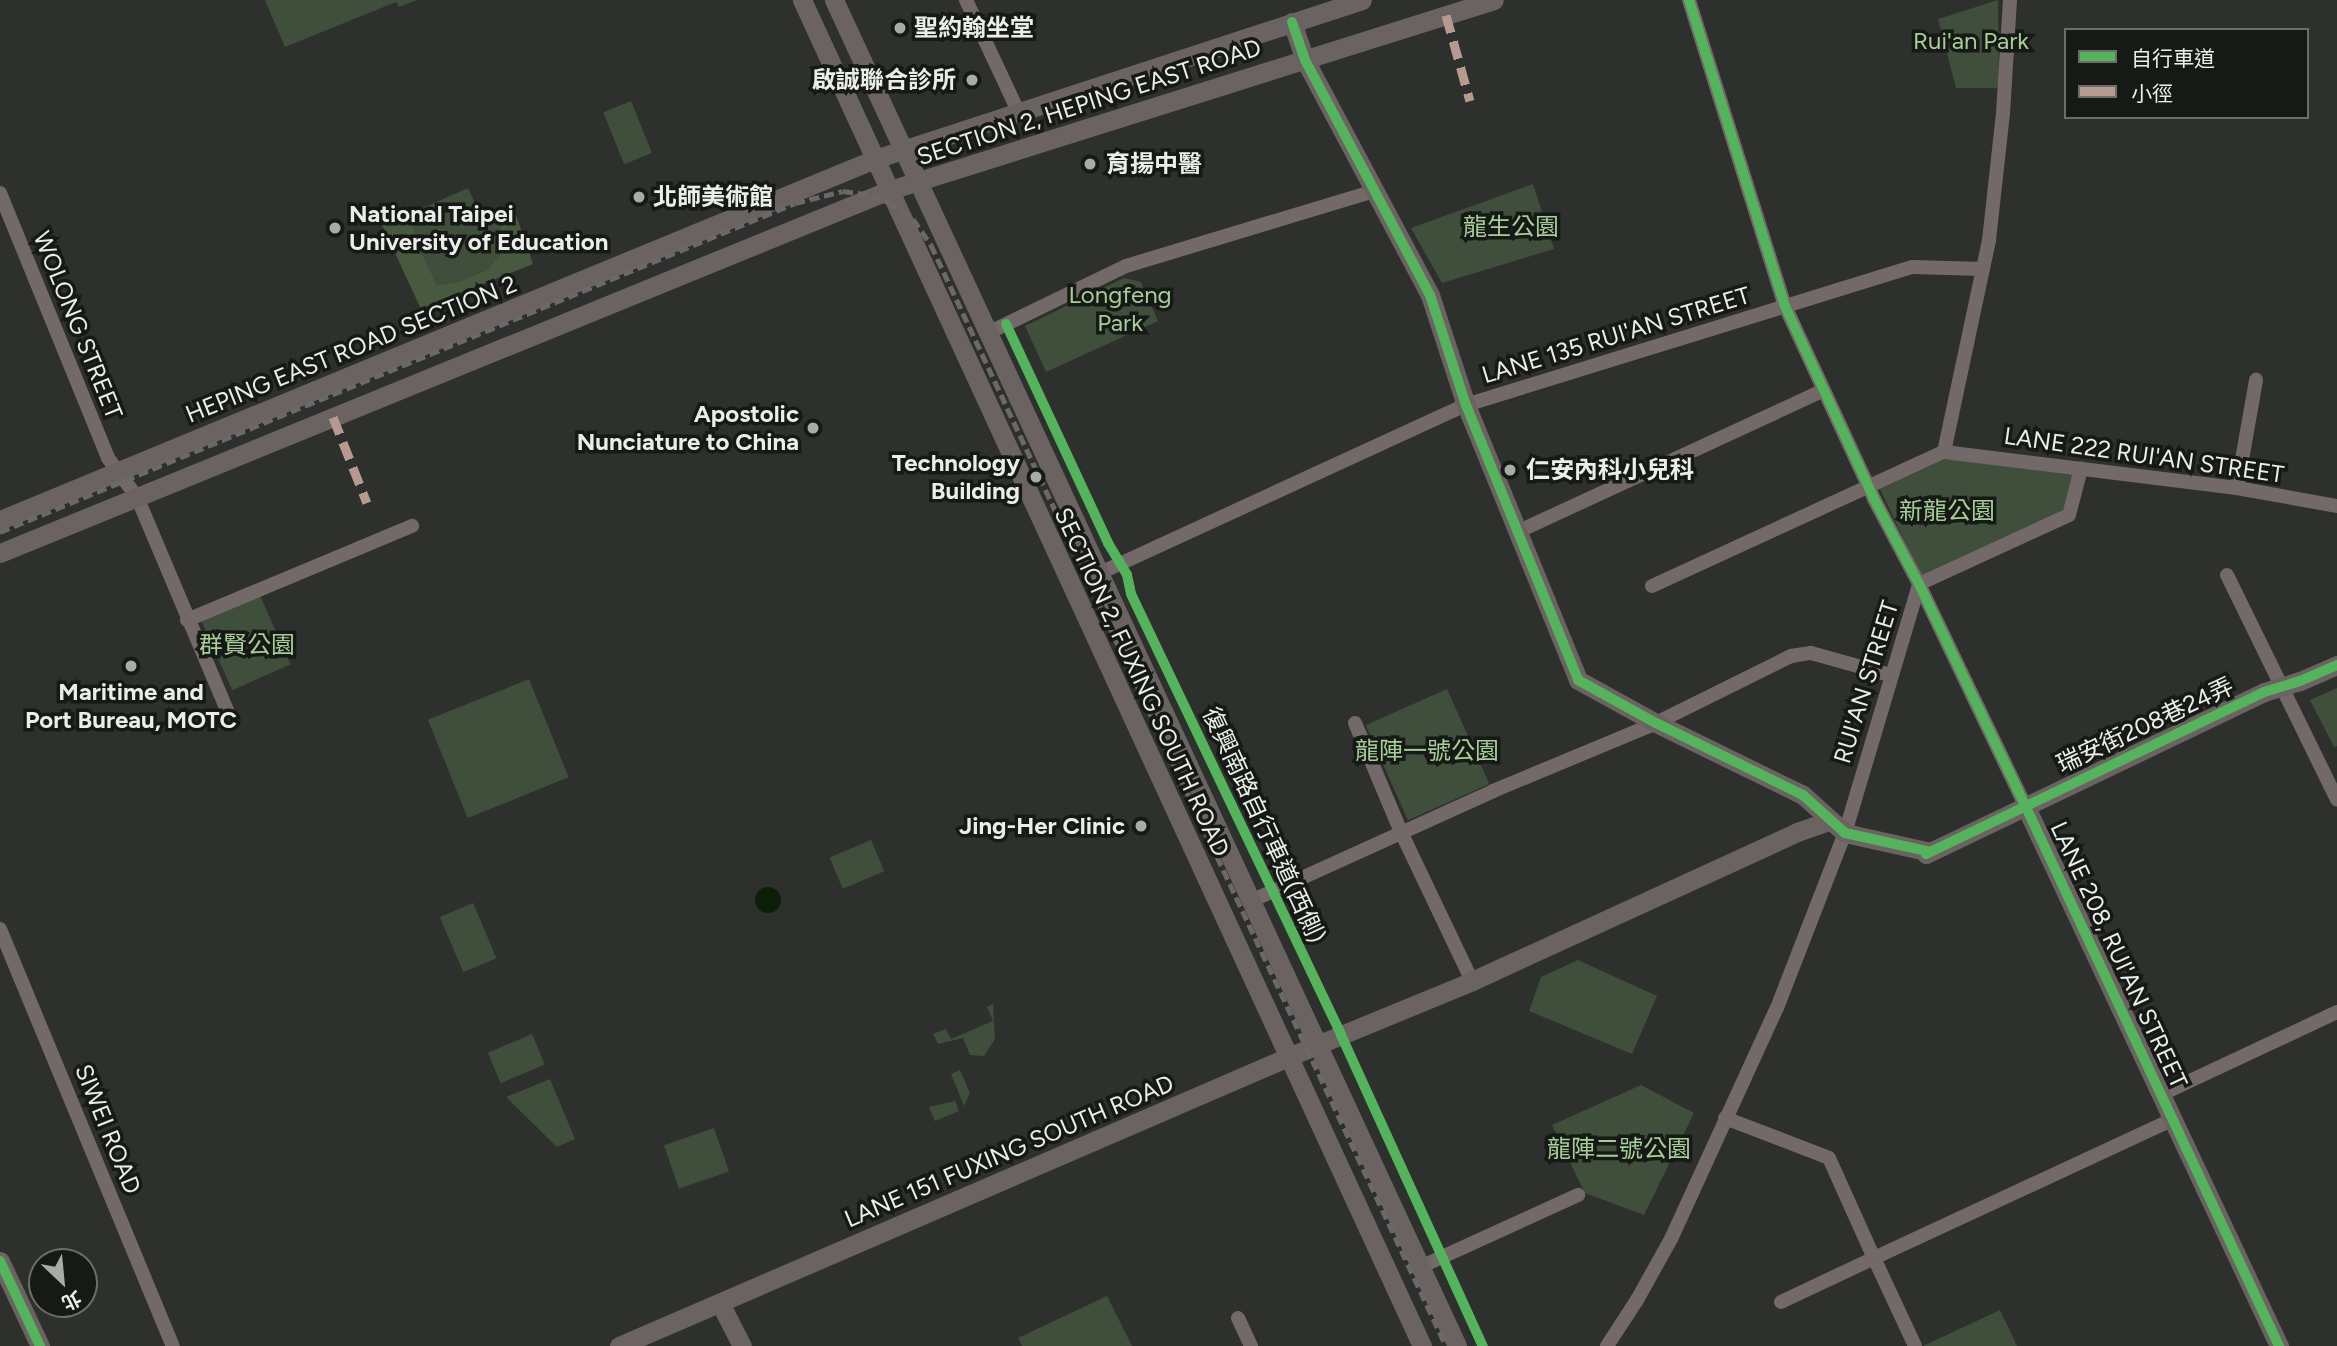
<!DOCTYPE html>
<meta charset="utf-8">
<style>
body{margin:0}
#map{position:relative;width:2337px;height:1346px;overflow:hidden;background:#2d302c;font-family:Figtree,"Noto Sans TC",sans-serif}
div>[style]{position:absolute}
.green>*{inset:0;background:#404e3c;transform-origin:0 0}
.forest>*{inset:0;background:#475a40}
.water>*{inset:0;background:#0d1f07}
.round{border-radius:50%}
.street>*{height:14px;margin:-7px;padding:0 7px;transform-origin:7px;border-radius:7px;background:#746969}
.secondary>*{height:19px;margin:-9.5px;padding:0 9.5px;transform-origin:9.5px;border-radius:9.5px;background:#6b6362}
.rail>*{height:5px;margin-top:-2.5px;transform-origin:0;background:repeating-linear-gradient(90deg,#6c6768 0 10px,transparent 0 15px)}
.quiet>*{height:9px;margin-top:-4.5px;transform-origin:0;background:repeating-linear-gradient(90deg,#b69a8f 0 18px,transparent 0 27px)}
.cycleway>*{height:10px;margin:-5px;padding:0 5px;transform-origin:5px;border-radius:5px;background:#56b35d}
.dots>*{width:19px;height:19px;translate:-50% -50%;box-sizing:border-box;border:4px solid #161915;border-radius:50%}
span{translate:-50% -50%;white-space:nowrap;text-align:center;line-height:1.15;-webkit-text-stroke:7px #161915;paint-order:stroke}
.poi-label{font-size:24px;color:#eaeee9;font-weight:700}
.left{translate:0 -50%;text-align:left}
.right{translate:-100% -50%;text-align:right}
.park-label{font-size:24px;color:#a7ce99}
.street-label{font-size:24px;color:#eaeee9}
.legend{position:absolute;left:2064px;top:28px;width:245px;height:91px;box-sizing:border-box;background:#161915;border:2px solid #6b6e6a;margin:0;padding:9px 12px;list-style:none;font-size:21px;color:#eaeee9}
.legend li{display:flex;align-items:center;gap:14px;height:35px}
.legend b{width:35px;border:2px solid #6b6e6a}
.north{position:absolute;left:28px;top:1248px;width:70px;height:70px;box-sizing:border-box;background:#161915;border:2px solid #6b6e6a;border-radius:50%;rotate:154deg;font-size:19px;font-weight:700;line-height:28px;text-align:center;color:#eaeee9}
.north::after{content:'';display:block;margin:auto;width:24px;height:32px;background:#a8aca7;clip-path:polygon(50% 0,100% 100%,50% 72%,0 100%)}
</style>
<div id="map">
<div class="green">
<i style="clip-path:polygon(265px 0,417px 0,399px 7px,396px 2px,285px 47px)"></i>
<i style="clip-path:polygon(1998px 0,1999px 88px,1956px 88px,1938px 19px)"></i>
<i style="left:631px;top:101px;width:56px;height:30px;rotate:68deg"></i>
<i style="clip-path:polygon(1533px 184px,1554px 249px,1442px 283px,1411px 228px)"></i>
<i style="clip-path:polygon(468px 188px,485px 225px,499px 219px,504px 250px,487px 270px,458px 282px,437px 285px,421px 252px,409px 214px)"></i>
<i style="clip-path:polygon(1124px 278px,1141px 282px,1158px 321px,1046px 372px,1025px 326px)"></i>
<i style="clip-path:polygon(1946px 459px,2074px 473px,2063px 511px,1921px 576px,1880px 489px)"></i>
<i style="left:259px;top:593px;width:78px;height:64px;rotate:66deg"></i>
<i style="left:529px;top:679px;width:106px;height:109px;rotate:68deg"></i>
<i style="clip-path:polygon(2337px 688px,2337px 746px,2334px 747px,2310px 700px)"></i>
<i style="left:1447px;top:689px;width:104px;height:89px;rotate:66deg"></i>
<i style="left:871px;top:840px;width:34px;height:45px;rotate:67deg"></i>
<i style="left:473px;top:903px;width:60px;height:36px;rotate:67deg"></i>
<i style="clip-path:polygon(1578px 960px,1657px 996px,1632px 1054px,1529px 1011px,1541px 977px)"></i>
<i style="clip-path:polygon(993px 1004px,995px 1039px,984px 1056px,970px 1055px,963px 1038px,938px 1044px,933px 1034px,946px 1029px,951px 1039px,993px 1021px,987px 1007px)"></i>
<i style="left:532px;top:1034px;width:33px;height:48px;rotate:67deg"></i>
<i style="clip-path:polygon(960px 1070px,970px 1093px,964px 1106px,951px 1074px)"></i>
<i style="clip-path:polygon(550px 1079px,575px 1139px,557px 1147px,506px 1097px)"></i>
<i style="clip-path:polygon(1641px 1085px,1694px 1113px,1644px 1215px,1585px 1193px,1552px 1125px)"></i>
<i style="clip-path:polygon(955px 1101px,959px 1111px,935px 1121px,929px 1107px)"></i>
<i style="left:714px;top:1128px;width:46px;height:53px;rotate:71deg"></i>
<i style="clip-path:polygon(1107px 1296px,1132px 1346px,1022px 1346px,1018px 1338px)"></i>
<i style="clip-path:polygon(2000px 1310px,2017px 1346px,1923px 1346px)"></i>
</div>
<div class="forest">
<i style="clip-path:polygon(515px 212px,533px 264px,421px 309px,382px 225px,409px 214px,421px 252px,437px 285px,458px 282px,487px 270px,504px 250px,499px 219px)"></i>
</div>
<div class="water">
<i class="round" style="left:755px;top:887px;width:26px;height:26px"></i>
</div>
<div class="street">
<i style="left:966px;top:0;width:123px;rotate:64.9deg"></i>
<i style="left:1689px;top:0;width:321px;rotate:72.6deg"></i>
<i style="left:1785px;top:306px;width:213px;rotate:65.2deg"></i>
<i style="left:1874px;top:499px;width:96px;rotate:62.1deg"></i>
<i style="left:1919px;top:584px;width:245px;rotate:64.4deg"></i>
<i style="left:0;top:193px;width:286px;rotate:67.8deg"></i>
<i style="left:108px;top:458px;width:49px;rotate:53.4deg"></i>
<i style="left:137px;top:497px;width:233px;rotate:67.1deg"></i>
<i style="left:990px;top:332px;width:151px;rotate:-25.9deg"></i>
<i style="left:1126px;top:266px;width:260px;rotate:-16.8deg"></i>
<i style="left:1944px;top:452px;width:295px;rotate:7deg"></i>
<i style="left:2237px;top:488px;width:102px;rotate:10.2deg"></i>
<i style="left:2237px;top:488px;width:110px;rotate:-80deg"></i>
<i style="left:1517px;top:532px;width:338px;rotate:-24.8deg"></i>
<i style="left:1100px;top:573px;width:403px;rotate:-24.7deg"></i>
<i style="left:1466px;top:405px;width:467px;rotate:-17.2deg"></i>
<i style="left:1912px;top:267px;width:71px;rotate:1.6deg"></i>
<i style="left:2227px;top:575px;width:250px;rotate:63.9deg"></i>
<i style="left:1919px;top:584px;width:165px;rotate:-24.7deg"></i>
<i style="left:2069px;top:515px;width:48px;rotate:-75.4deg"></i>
<i style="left:1652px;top:586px;width:321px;rotate:-24.7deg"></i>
<i style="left:1944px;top:452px;width:217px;rotate:-78deg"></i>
<i style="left:1989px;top:240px;width:127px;rotate:-83.7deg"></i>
<i style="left:2003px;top:114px;width:114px;rotate:-86.5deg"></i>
<i style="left:187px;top:620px;width:244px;rotate:-22.7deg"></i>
<i style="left:1355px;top:723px;width:118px;rotate:67.1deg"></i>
<i style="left:1401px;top:832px;width:165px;rotate:64.5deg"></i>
<i style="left:1251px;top:901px;width:266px;rotate:-24.4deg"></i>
<i style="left:1493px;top:791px;width:177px;rotate:-22.6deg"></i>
<i style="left:1656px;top:723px;width:151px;rotate:-26.4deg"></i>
<i style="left:1791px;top:656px;width:20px;rotate:-9deg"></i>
<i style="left:1811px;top:653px;width:82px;rotate:15.6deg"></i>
<i style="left:0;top:929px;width:451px;rotate:67.5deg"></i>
<i style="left:2162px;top:1094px;width:193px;rotate:-25.1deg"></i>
<i style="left:1725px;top:1118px;width:111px;rotate:21deg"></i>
<i style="left:1829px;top:1158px;width:110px;rotate:65.8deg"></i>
<i style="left:1874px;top:1258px;width:330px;rotate:-24.9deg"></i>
<i style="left:1420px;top:1267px;width:174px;rotate:-24.5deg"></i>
<i style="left:1781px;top:1302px;width:103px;rotate:-25.3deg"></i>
<i style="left:1874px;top:1258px;width:97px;rotate:65deg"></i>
<i style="left:1238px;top:1318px;width:31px;rotate:65deg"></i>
<i style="left:1607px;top:1346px;width:55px;rotate:-56.9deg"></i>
<i style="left:1637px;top:1300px;width:70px;rotate:-60.9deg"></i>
<i style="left:1671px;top:1239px;width:254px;rotate:-65.4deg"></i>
<i style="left:1777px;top:1008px;width:188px;rotate:-68.8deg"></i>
<i style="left:1845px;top:833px;width:260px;rotate:-73.4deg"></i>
</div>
<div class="secondary">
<i style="left:802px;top:0;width:1482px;rotate:65.27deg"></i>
<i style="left:834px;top:0;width:1483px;rotate:65.16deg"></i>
<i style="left:1292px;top:22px;width:40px;rotate:71.1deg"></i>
<i style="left:1305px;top:60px;width:266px;rotate:62deg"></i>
<i style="left:1430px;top:295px;width:116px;rotate:71.9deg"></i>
<i style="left:1466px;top:405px;width:297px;rotate:67.8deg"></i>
<i style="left:1578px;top:680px;width:89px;rotate:28.9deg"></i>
<i style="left:1656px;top:723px;width:164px;rotate:26.1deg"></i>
<i style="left:1803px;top:795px;width:57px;rotate:42.1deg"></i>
<i style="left:1845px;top:833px;width:83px;rotate:12.5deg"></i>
<i style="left:1926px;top:851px;width:3px;rotate:90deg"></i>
<i style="left:1926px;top:854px;width:375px;rotate:-25.6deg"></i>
<i style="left:2264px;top:692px;width:38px;rotate:-17deg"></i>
<i style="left:2300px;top:681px;width:40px;rotate:-23.4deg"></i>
<i style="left:0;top:520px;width:947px;rotate:-22.42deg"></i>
<i style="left:875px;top:159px;width:512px;rotate:-18.08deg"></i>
<i style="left:0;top:553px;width:958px;rotate:-22.2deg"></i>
<i style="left:887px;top:191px;width:636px;rotate:-17.47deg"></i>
<i style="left:2025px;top:805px;width:598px;rotate:64.85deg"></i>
<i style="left:0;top:1261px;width:94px;rotate:64.8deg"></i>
<i style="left:720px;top:1303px;width:48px;rotate:62.9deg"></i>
<i style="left:619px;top:1346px;width:729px;rotate:-23.36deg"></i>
<i style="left:1288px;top:1057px;width:199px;rotate:-22.4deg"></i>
<i style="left:1472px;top:981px;width:358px;rotate:-24.6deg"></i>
<i style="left:1797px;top:832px;width:36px;rotate:-19deg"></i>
</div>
<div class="rail">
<i style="left:0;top:532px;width:860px;rotate:-22.48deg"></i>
<i style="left:795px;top:203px;width:49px;rotate:-14deg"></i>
<i style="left:843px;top:191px;width:28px;rotate:8deg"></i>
<i style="left:871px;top:195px;width:18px;rotate:22deg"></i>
<i style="left:888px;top:202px;width:30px;rotate:34deg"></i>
<i style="left:913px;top:219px;width:32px;rotate:55deg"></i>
<i style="left:931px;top:245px;width:1215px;rotate:64.93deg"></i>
</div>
<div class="quiet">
<i style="left:1446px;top:15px;width:89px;rotate:74.4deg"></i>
<i style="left:333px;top:417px;width:92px;rotate:68.4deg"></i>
</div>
<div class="cycleway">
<i style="left:1689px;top:0;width:321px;rotate:72.6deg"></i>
<i style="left:1785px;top:306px;width:213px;rotate:65.2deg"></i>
<i style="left:1874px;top:499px;width:96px;rotate:62.1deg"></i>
<i style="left:1919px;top:584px;width:245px;rotate:64.4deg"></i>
<i style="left:2025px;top:805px;width:598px;rotate:64.85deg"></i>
<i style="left:1292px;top:22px;width:40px;rotate:71.1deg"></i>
<i style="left:1305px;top:60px;width:266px;rotate:62deg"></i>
<i style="left:1430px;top:295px;width:116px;rotate:71.9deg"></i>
<i style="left:1466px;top:405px;width:297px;rotate:67.8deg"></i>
<i style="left:1578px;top:680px;width:89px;rotate:28.9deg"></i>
<i style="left:1656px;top:723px;width:164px;rotate:26.1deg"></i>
<i style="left:1803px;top:795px;width:57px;rotate:42.1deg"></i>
<i style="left:1845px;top:833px;width:83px;rotate:12.5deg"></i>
<i style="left:1926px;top:851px;width:3px;rotate:90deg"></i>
<i style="left:1926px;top:854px;width:375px;rotate:-25.6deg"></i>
<i style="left:2264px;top:692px;width:38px;rotate:-17deg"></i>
<i style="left:2300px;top:681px;width:40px;rotate:-23.4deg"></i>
<i style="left:1006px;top:324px;width:242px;rotate:65deg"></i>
<i style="left:1108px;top:543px;width:37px;rotate:59deg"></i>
<i style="left:1127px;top:575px;width:19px;rotate:78deg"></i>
<i style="left:1131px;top:594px;width:488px;rotate:64.5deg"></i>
<i style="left:1341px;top:1035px;width:342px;rotate:65.5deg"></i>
<i style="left:0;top:1261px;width:94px;rotate:64.8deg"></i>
</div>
<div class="dots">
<i style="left:900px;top:28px;background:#a8aca7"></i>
<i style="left:972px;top:80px;background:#a8aca7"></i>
<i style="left:1090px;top:164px;background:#a8aca7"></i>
<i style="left:639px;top:197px;background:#a8aca7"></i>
<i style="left:335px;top:228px;background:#a8aca7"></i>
<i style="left:813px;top:428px;background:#a8aca7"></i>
<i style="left:1510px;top:470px;background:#a8aca7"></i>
<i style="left:1036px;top:477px;background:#a8aca7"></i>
<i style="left:131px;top:666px;background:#a8aca7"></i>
<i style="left:1141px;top:826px;background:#a8aca7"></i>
</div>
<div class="poi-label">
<span class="left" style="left:914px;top:28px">聖約翰坐堂</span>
<span class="right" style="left:956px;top:80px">啟誠聯合診所</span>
<span class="left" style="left:1106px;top:164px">育揚中醫</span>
<span class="left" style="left:653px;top:197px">北師美術館</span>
<span class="left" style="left:349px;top:228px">National Taipei<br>University of Education</span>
<span class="right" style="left:799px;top:428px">Apostolic<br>Nunciature to China</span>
<span class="right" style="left:1020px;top:477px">Technology<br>Building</span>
<span class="left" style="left:1526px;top:470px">仁安內科小兒科</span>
<span style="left:131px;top:706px">Maritime and<br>Port Bureau, MOTC</span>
<span class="right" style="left:1125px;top:826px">Jing-Her Clinic</span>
</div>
<div class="park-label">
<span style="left:1971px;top:41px">Rui'an Park</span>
<span style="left:1511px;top:227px">龍生公園</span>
<span style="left:1120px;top:309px">Longfeng<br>Park</span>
<span style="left:1947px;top:511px">新龍公園</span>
<span style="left:247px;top:645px">群賢公園</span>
<span style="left:1427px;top:751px">龍陣一號公園</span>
<span style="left:1619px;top:1149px">龍陣二號公園</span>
</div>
<div class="street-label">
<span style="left:1089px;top:102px;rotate:-18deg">SECTION 2, HEPING EAST ROAD</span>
<span style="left:78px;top:325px;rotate:68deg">WOLONG STREET</span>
<span style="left:1616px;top:335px;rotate:-17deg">LANE 135 RUI'AN STREET</span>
<span style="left:351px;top:349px;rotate:-22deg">HEPING EAST ROAD SECTION 2</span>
<span style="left:2144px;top:455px;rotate:8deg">LANE 222 RUI'AN STREET</span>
<span style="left:1142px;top:682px;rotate:65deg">SECTION 2, FUXING SOUTH ROAD</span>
<span style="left:1866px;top:682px;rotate:-73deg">RUI'AN STREET</span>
<span style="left:2145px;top:725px;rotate:-25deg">瑞安街208巷24弄</span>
<span style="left:1264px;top:825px;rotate:65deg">復興南路自行車道(西側)</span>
<span style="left:2119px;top:955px;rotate:65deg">LANE 208, RUI'AN STREET</span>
<span style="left:108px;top:1129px;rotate:68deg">SIWEI ROAD</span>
<span style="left:1009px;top:1151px;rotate:-23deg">LANE 151 FUXING SOUTH ROAD</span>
</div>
<ul class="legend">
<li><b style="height:9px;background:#56b35d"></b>自行車道</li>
<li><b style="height:9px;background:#b69a8f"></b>小徑</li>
</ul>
<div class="north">北</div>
</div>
